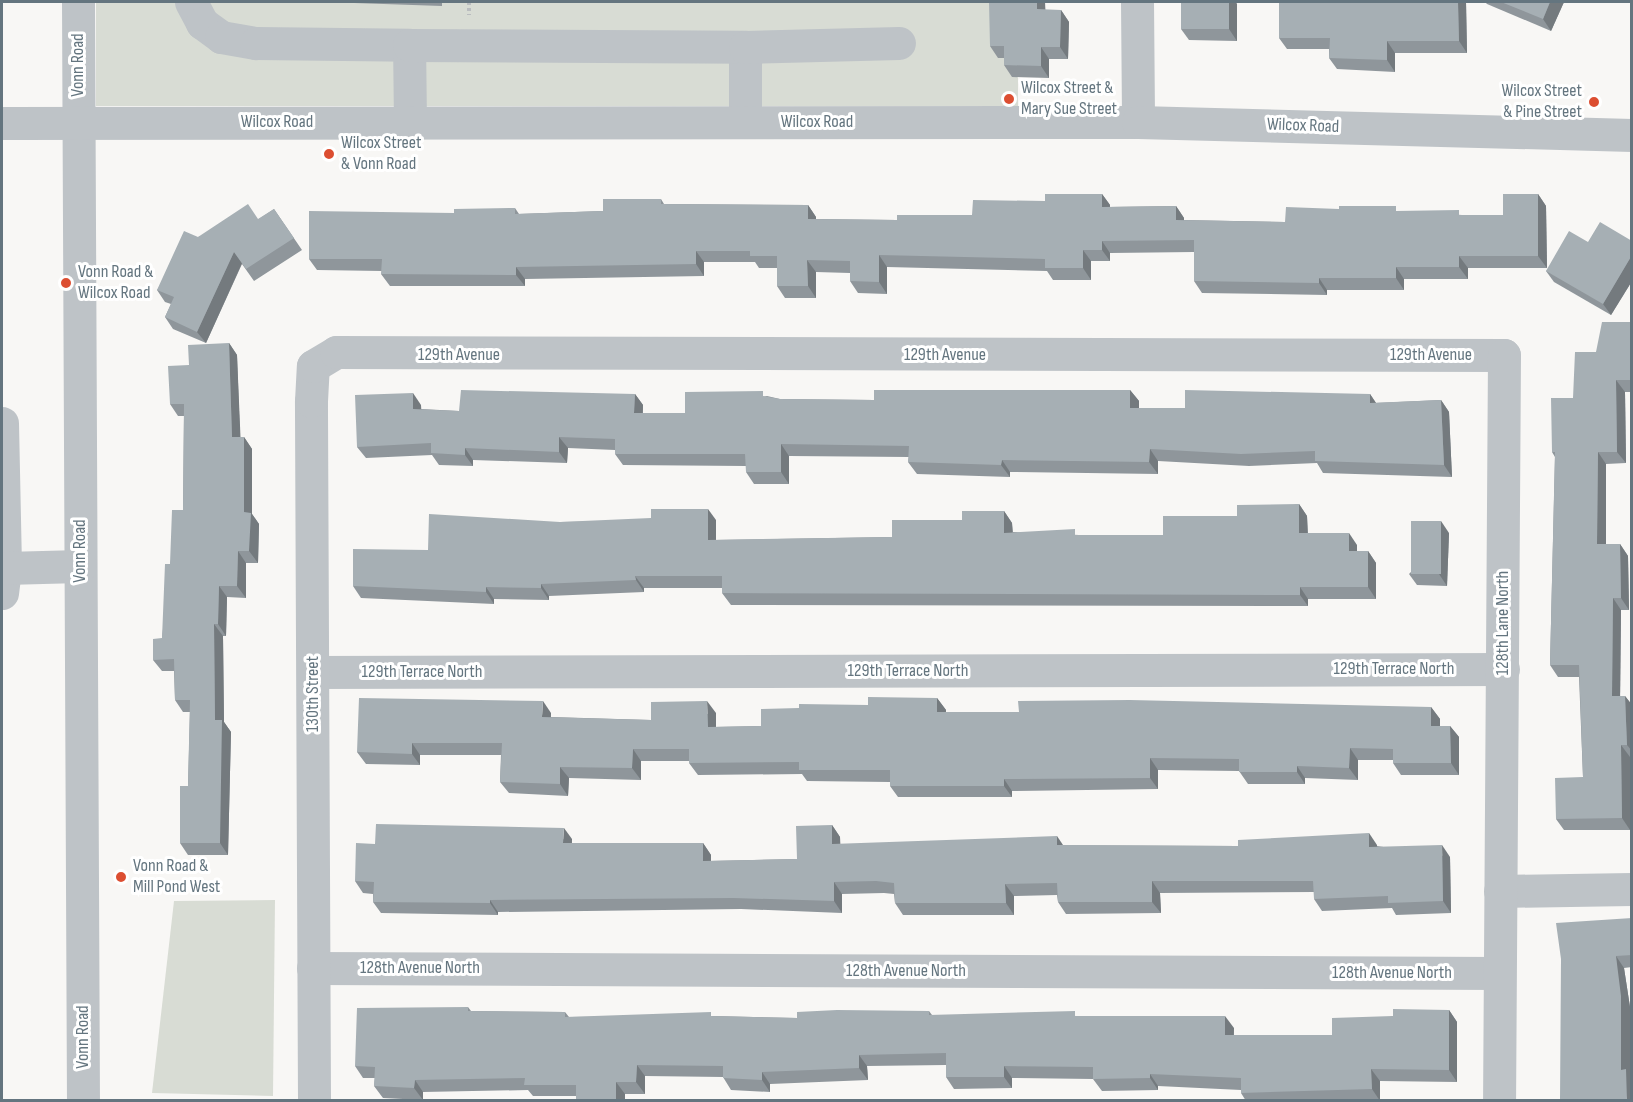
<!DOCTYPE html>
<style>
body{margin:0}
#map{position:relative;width:1633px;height:1102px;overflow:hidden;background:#f8f7f5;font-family:"Sofia Sans Condensed",sans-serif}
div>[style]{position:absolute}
.green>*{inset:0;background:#d8dcd4;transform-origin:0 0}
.path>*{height:4px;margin-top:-2px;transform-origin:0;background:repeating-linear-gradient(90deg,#b9bcbf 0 3px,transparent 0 6px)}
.minor>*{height:33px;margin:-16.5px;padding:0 16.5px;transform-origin:16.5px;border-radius:16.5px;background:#bec3c7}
.wall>*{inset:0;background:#8f969b}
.shaded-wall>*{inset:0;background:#747a7e}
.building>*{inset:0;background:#a6afb4;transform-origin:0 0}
.dots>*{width:16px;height:16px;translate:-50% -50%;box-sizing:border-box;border:3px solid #fff;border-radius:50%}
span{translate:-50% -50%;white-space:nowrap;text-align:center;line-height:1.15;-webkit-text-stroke:6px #fff;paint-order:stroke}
.street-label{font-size:18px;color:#64757f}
.poi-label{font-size:18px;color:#64757f}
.left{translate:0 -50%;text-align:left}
.right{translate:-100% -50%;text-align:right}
.frame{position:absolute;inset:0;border:3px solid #64757f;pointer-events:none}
</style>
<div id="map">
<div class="green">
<i style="left:96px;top:2px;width:922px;height:104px"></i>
<i style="clip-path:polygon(275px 900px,273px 1096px,152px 1093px,174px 901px)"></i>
</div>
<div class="path">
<i style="left:469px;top:2px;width:13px;rotate:90deg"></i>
</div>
<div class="minor">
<i style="left:78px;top:2px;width:1098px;rotate:89.74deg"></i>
<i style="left:191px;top:2px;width:24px;rotate:62deg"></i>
<i style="left:202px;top:23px;width:24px;rotate:36deg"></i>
<i style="left:221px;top:37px;width:36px;rotate:10deg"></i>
<i style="left:256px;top:43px;width:153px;rotate:0.7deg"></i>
<i style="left:1137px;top:2px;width:120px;rotate:89.5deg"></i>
<i style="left:745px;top:47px;width:75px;rotate:90deg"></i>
<i style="left:410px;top:122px;width:77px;rotate:-90.7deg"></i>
<i style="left:409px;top:45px;width:336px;rotate:0.3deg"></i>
<i style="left:745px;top:47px;width:154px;rotate:-1.5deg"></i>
<i style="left:2px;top:123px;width:1136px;rotate:-0.05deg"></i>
<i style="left:1138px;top:122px;width:494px;rotate:1.5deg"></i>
<i style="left:2px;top:423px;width:145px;rotate:88.8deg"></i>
<i style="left:2px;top:593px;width:25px;rotate:-83deg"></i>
<i style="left:5px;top:568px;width:75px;rotate:-1.5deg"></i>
<i style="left:313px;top:672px;width:1190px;rotate:-0.14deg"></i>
<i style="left:1500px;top:891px;width:132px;rotate:-0.9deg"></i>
<i style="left:313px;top:968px;width:1186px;rotate:0.24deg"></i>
<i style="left:314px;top:1100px;width:699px;rotate:-90.25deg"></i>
<i style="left:311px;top:401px;width:35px;rotate:-87deg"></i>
<i style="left:313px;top:366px;width:27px;rotate:-31deg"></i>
<i style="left:336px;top:352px;width:1168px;rotate:0.15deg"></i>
<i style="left:1504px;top:355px;width:745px;rotate:90.38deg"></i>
</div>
<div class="wall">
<i style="clip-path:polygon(325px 2px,442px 2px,442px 6px)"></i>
<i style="clip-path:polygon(1466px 2px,1467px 53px,1395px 53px,1395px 72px,1337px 69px,1329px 58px,1329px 49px,1287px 49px,1279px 38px)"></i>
<i style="clip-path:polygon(1485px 2px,1564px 2px,1551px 31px,1487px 4px)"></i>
<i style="clip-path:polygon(1237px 4px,1237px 41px,1189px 40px,1181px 29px)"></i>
<i style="clip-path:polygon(1045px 10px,1061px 10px,1069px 22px,1068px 59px,1049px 59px,1049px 78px,1012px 77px,1004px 65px,1004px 58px,998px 58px,990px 46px)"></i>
<i style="clip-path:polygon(1102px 194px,1110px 205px,1110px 207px,1176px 206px,1184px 218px,1184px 220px,1285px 222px,1400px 211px,1462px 215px,1503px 215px,1538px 194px,1546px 206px,1547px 268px,1468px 268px,1468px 279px,1404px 279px,1404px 290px,1327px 290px,1327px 295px,1202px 293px,1194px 281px,1194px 252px,1110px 253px,1110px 261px,1091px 261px,1091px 280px,1053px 280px,1047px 271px,887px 267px,887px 294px,858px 293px,850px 281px,850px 273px,816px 272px,816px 298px,785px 298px,777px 286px,777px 268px,759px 268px,755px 262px,704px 262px,704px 276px,525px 279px,525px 286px,390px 286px,381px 274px,382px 271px,317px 270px,309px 259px,454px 213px,515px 208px,519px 214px,603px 211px,661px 199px,664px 204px,808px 205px,816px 217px,816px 219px,897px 220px,972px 215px,1045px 201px)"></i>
<i style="clip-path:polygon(274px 209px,302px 250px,254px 281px,242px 264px,206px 343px,173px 329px,165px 317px,171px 304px,165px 302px,157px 290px,198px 237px,259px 219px)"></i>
<i style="clip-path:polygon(1632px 241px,1632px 281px,1611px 315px,1554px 282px,1546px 271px,1588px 242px)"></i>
<i style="clip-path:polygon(1632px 322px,1632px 392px,1625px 392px,1626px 463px,1606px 464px,1606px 544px,1620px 544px,1628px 556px,1629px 610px,1621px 610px,1620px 696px,1625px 696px,1632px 705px,1632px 757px,1630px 757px,1630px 830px,1564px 830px,1556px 819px,1583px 777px,1579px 677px,1558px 677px,1550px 665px,1555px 457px,1552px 452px,1573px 398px,1596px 352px)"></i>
<i style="clip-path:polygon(229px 343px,237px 355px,240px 437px,244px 437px,252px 449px,252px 514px,259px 524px,258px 563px,246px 563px,246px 598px,227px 597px,226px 636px,223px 636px,224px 722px,231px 732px,228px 855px,188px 855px,180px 843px,188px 786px,190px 712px,183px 712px,175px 700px,174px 671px,162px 671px,153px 660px,162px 638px,170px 564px,183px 510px,184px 416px,178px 416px,170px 404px)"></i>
<i style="clip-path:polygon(1130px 390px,1139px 401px,1139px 408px,1185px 408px,1370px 394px,1376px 403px,1441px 400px,1449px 412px,1452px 477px,1323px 473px,1317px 463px,1249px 466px,1158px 461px,1158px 474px,1010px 472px,1010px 477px,917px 474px,908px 462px,909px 457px,789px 456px,789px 484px,754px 484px,746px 472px,746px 466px,623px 465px,615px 454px,615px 450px,568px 448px,567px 463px,473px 460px,473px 466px,439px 465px,432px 455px,366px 458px,357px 447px,421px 405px,421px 409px,459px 411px,635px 394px,643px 405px,643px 413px,685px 413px,767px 396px,780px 399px,874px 400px)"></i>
<i style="clip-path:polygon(1299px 504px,1307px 516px,1308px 533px,1357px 545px,1357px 551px,1368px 551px,1376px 563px,1376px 599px,1308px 599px,1308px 606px,731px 605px,722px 593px,722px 588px,644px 588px,644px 592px,549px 596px,549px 600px,494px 599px,494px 604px,361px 598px,353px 586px,428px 550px,560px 522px,716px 520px,716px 540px,892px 537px,1004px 511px,1012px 523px,1013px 532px,1079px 535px,1163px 535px,1237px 516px)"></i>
<i style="clip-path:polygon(1449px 533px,1447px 586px,1417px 585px,1409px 574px)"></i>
<i style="clip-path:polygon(937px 698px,946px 710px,946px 712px,1019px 712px,1431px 707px,1440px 719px,1440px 726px,1450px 726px,1459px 737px,1459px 775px,1401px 775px,1393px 763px,1393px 760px,1358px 760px,1358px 780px,1305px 778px,1305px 784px,1248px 784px,1239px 771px,1158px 770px,1158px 789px,1012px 791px,1012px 797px,898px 797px,890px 786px,890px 782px,807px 781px,802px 774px,698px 775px,689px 763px,689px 761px,641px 761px,641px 780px,569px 778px,568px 796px,509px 793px,500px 782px,501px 755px,420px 755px,420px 765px,366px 764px,357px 752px,551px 713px,551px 717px,651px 720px,716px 713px,716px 727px,761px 726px,868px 705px)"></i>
<i style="clip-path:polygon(832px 825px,840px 837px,840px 844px,1238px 846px,1377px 845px,1377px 846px,1450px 857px,1451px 913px,1396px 915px,1392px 908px,1322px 911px,1314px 899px,1314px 892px,1160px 893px,1161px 913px,1066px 914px,1058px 902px,1057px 895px,1014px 896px,1014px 915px,903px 915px,895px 903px,894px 894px,884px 893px,842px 894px,842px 913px,741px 909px,498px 912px,498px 915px,381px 913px,373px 902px,373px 894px,363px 893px,355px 881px,375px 844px,572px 839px,572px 843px,703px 843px,711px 855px,711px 861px,797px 859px)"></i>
<i style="clip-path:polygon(1632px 918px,1632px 967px,1624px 968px,1630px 1007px,1630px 1074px,1632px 1077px,1632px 1101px,1561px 959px)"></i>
<i style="clip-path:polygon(468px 1007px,471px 1011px,565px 1012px,569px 1017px,713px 1016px,797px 1018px,929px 1011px,932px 1015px,1079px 1016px,1234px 1028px,1234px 1035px,1332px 1035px,1393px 1016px,1449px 1010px,1457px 1022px,1457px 1082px,1380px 1081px,1380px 1101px,1246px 1101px,1241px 1093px,1241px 1090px,1158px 1086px,1158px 1090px,1102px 1091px,1093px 1079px,1012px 1078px,1012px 1088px,954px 1089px,946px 1077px,946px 1065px,867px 1066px,868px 1080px,770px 1084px,770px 1092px,731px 1090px,723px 1077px,645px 1076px,645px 1094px,625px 1094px,625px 1101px,576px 1096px,533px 1096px,528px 1090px,423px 1092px,423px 1100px,383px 1098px,374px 1086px,375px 1078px,363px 1078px,355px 1066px)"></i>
</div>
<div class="shaded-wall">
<i style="clip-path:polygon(1037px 2px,1045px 2px,1046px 21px,1037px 9px)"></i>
<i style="clip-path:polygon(1229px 2px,1236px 2px,1237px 4px,1237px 41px,1229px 29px)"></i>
<i style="clip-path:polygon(1458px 2px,1466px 2px,1467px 53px,1459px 41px)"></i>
<i style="clip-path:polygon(1550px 2px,1564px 2px,1551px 31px,1543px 19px)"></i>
<i style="clip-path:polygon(1061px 10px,1069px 22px,1068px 59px,1060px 47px)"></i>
<i style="clip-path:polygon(1387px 41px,1395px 53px,1395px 72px,1387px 60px)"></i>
<i style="clip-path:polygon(1041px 47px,1049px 59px,1049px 78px,1041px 66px)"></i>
<i style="clip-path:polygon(1102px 194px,1110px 205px,1110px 219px,1102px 207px)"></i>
<i style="clip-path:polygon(1538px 194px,1546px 206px,1547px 268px,1538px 256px)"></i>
<i style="clip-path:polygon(808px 205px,816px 217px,816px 231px,808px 219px)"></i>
<i style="clip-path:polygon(1176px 206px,1184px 218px,1184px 232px,1176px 220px)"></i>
<i style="clip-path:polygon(1102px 241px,1110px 253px,1110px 261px,1102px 250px)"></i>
<i style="clip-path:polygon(1083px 250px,1091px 261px,1091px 280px,1083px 268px)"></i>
<i style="clip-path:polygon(696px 251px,704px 262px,704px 276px,696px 264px)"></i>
<i style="clip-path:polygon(234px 252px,242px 263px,206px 343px,197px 332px)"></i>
<i style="clip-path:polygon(879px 255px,887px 267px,887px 294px,879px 282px)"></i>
<i style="clip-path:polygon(1632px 255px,1632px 281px,1611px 315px,1603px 304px)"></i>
<i style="clip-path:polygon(1459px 256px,1468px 268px,1468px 279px,1459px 267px)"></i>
<i style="clip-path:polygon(807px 260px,816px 272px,816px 298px,808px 286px)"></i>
<i style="clip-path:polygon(516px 267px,525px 279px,525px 286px,516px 275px)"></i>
<i style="clip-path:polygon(1396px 267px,1404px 279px,1404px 290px,1396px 278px)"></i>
<i style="clip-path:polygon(1319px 278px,1327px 290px,1327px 295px,1319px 283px)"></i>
<i style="clip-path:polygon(229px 343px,237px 355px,241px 449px,232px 437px)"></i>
<i style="clip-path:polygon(1616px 380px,1625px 392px,1626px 463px,1617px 452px)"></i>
<i style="clip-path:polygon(1130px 390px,1139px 401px,1139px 420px,1130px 408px)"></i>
<i style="clip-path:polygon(413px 393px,421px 405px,422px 420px,413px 409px)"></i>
<i style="clip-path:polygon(635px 394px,643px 405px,642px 425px,634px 413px)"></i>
<i style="clip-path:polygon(1370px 394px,1378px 406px,1370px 403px)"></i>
<i style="clip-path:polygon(1441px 400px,1449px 412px,1452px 477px,1444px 465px)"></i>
<i style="clip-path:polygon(244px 437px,252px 449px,252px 514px,259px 524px,258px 563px,249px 551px,244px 512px)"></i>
<i style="clip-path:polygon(559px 437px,568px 448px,567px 463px,559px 452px)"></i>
<i style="clip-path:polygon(781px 444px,789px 456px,789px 484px,781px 472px)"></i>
<i style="clip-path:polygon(465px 448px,473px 460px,473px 466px,465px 455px)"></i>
<i style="clip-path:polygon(1150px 449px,1158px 461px,1158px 474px,1149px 462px)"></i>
<i style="clip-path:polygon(1598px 452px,1606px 464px,1606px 556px,1597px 544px)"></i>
<i style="clip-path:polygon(1002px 460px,1010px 472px,1010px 477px,1001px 465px)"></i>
<i style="clip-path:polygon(1299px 504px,1307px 516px,1308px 545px,1299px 533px)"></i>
<i style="clip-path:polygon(708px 509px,716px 520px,716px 552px,708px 540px)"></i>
<i style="clip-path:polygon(1004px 511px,1012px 523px,1013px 545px,1004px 533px)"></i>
<i style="clip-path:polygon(1441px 521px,1449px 533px,1447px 586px,1439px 574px)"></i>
<i style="clip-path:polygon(1349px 533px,1357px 545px,1357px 563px,1349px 551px)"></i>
<i style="clip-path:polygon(1620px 544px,1628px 556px,1629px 610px,1621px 598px)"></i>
<i style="clip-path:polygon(238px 551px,246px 563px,246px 598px,237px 586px)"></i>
<i style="clip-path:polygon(1368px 551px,1376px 563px,1376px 599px,1368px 587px)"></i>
<i style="clip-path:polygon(635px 576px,644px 588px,644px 592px,636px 580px)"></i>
<i style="clip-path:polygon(541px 584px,549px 596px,549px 600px,541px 588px)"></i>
<i style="clip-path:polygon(219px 586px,227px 597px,226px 636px,218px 624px)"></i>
<i style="clip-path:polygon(486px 587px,494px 599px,494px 604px,486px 592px)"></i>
<i style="clip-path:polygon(1300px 587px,1308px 599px,1308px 606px,1300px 595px)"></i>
<i style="clip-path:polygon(1613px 598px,1621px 610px,1620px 708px,1612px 696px)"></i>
<i style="clip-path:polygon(214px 624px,223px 636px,224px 722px,231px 732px,228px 855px,220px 843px,215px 720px)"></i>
<i style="clip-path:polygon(1625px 696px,1632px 705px,1632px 751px,1627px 745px)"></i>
<i style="clip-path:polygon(937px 698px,946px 710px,945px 724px,937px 712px)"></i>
<i style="clip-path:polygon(543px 701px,551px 713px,550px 729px,542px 717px)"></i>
<i style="clip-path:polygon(707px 701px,716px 713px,716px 739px,708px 727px)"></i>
<i style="clip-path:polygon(1431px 707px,1440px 719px,1440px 737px,1431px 726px)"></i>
<i style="clip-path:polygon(1450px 726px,1459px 737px,1459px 775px,1451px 763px)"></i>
<i style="clip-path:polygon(412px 743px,420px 755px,420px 765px,412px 754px)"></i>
<i style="clip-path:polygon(1621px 745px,1630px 757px,1630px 830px,1622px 818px)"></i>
<i style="clip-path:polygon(1350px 748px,1358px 760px,1358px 780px,1349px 768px)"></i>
<i style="clip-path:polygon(633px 749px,641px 761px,641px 780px,632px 768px)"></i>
<i style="clip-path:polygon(1150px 758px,1158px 770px,1158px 789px,1150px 778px)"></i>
<i style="clip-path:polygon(1297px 766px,1305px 778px,1305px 784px,1297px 772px)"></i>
<i style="clip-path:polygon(560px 767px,569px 778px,568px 796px,560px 784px)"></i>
<i style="clip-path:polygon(1004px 779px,1012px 791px,1012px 797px,1004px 786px)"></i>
<i style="clip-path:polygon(832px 825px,840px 837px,841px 856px,832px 844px)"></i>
<i style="clip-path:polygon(564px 828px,572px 839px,571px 855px,563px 843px)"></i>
<i style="clip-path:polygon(1369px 833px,1377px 845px,1378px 858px,1369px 847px)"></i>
<i style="clip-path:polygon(1057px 836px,1065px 848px,1057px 845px)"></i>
<i style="clip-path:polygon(703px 843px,711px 855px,711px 873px,703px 861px)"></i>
<i style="clip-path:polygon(1442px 845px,1450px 857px,1451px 913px,1443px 901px)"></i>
<i style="clip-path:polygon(1152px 881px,1160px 893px,1161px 913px,1152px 902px)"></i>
<i style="clip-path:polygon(834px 882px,842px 894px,842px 913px,834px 901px)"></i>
<i style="clip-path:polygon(1005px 884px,1014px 896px,1014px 915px,1006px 903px)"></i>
<i style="clip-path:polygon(490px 900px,498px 912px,498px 915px,490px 903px)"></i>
<i style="clip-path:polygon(1616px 956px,1624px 968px,1630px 1007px,1630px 1074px,1632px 1077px,1632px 1101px,1627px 1101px,1621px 1070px)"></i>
<i style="clip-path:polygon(1449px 1010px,1457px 1022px,1457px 1082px,1449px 1070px)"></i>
<i style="clip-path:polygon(1225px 1016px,1234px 1028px,1233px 1046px,1225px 1035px)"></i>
<i style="clip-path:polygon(859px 1055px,867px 1066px,868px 1080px,859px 1068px)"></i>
<i style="clip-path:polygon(637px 1065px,645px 1076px,645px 1094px,636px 1082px)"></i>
<i style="clip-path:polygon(1004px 1066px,1012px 1078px,1012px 1088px,1004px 1077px)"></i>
<i style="clip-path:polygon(1371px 1069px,1380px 1081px,1380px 1101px,1372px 1089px)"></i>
<i style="clip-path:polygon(762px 1072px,770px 1084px,770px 1092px,762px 1080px)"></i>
<i style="clip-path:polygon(1150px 1074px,1158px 1086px,1158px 1090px,1150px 1078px)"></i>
<i style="clip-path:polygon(415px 1080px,423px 1092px,423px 1100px,414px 1088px)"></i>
<i style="clip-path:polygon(616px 1082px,625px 1094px,625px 1101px,616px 1101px)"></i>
</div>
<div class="building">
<i style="clip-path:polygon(989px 2px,1037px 2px,1037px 9px,1061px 10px,1060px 47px,1041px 47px,1041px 66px,1004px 65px,1004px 46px,990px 46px)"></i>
<i style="left:1181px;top:2px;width:48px;height:27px"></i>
<i style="clip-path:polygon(1279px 2px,1458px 2px,1459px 41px,1387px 41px,1387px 60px,1329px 58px,1330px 38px,1279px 38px)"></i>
<i style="clip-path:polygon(1501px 2px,1550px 2px,1543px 19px)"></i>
<i style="clip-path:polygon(1045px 194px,1102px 194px,1102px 207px,1176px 206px,1176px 220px,1285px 222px,1286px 207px,1339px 209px,1339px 206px,1396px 206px,1396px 211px,1459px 210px,1459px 215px,1503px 215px,1503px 194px,1538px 194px,1538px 256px,1459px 256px,1459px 267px,1396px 267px,1396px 278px,1319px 278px,1319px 283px,1194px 281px,1194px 240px,1102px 241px,1102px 250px,1083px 250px,1083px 268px,1045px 268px,1045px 259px,879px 255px,879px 282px,850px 281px,850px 261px,807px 260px,808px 286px,777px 286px,777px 256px,750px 256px,750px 251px,696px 251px,696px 264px,516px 267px,516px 275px,381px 274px,382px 259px,309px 259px,309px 211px,454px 213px,454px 209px,515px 208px,515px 214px,603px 211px,603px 199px,661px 199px,661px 204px,808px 205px,808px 219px,897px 220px,897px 215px,972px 215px,973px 200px,1045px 201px)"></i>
<i style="clip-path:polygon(248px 204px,258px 219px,274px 209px,294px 238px,246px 269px,234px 252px,197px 332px,165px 317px,174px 297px,157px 290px,184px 231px,198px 237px)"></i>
<i style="clip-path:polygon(1600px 222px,1632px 241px,1632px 255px,1603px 304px,1546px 271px,1569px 231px,1588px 242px)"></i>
<i style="clip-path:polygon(1602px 322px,1632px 322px,1632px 380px,1616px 380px,1617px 452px,1598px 452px,1597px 544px,1620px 544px,1621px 598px,1613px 598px,1612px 696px,1625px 696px,1627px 745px,1621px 745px,1622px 818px,1556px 819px,1555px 778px,1583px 777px,1579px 665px,1550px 665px,1555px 452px,1552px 452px,1551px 398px,1573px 398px,1575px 352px,1596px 352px)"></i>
<i style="clip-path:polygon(229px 343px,232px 437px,244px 437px,244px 512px,251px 513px,249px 551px,238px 551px,237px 586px,219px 586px,218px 624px,214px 624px,215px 720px,222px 720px,220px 843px,180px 843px,180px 786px,188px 786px,190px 700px,175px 700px,174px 659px,153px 660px,153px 639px,162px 638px,165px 564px,170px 564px,172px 510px,183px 510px,184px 404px,170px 404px,168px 366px,189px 365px,188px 345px)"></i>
<i style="clip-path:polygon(461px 390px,635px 394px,634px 413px,685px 413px,685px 392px,763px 391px,763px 396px,780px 399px,874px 400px,874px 390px,1130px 390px,1130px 408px,1185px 408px,1185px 390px,1370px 394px,1370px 403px,1441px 400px,1444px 465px,1315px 461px,1315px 451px,1241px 454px,1150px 449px,1149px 462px,1002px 460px,1001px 465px,908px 462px,909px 446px,781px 444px,781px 472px,746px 472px,745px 454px,615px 454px,615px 439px,559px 437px,559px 452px,465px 448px,465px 455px,431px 453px,431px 443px,357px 447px,355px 395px,413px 393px,413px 409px,459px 411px)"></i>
<i style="clip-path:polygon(1299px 504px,1299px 533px,1349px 533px,1349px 551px,1368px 551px,1368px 587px,1300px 587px,1300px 595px,722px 593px,722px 576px,635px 576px,636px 580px,541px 584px,541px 588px,486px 587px,486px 592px,353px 586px,353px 549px,428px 550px,429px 514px,560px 522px,651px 518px,651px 509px,708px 509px,708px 540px,892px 537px,892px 520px,962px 520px,962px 511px,1004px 511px,1004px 533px,1075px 529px,1075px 535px,1163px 535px,1163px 516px,1237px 516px,1237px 505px)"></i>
<i style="left:1411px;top:521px;width:30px;height:53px"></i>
<i style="clip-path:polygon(868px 697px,937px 698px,937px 712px,1019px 712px,1018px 701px,1130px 700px,1431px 707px,1431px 726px,1450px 726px,1451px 763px,1393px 763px,1393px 749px,1350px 748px,1349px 768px,1297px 766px,1297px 772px,1239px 772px,1239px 759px,1150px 758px,1150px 778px,1004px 779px,1004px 786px,890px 786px,890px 770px,799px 770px,799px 762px,689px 763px,689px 749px,633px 749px,632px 768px,560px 767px,560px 784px,500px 782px,502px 743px,412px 743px,412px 754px,357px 752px,359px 698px,543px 701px,542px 717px,651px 720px,651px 702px,707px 701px,708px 727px,761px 726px,761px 709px,799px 708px,799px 704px,868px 705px)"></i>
<i style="clip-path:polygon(376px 824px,564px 828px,563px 843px,703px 843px,703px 861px,797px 859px,796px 826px,832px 825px,832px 844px,1057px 836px,1057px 845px,1238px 846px,1238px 840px,1369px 833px,1369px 847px,1442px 845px,1443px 901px,1388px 903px,1388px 896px,1314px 899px,1313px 881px,1152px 881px,1152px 902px,1058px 902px,1057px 883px,1005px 884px,1006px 903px,895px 903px,894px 883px,876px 881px,834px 882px,834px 901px,733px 898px,490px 900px,490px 903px,373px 902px,374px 882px,355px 881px,356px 843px,375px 844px)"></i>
<i style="clip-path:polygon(1632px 918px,1632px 955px,1616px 956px,1621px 996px,1621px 1070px,1626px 1069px,1627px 1101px,1560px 1101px,1561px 959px,1556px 923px)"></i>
<i style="clip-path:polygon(468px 1007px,468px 1011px,565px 1012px,565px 1017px,711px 1012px,711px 1016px,797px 1018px,797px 1012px,837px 1010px,929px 1011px,929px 1015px,1075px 1011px,1075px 1016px,1225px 1016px,1225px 1035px,1332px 1035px,1332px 1018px,1393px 1016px,1393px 1009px,1449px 1010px,1449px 1070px,1371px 1069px,1372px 1089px,1241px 1093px,1241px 1078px,1150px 1074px,1150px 1078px,1093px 1079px,1093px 1067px,1004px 1066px,1004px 1077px,946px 1077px,946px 1053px,859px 1055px,859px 1068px,762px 1072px,762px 1080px,723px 1078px,723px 1066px,637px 1065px,636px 1082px,616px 1082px,616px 1101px,576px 1101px,576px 1085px,524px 1085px,525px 1078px,415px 1080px,414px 1088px,374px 1086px,375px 1067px,355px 1066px,357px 1008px)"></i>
</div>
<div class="dots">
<i style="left:1009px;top:99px;background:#dc4e31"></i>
<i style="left:1594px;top:102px;background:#dc4e31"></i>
<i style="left:329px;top:154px;background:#dc4e31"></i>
<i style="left:66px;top:283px;background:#dc4e31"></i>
<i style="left:121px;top:877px;background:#dc4e31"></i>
</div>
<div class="street-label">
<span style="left:78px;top:65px;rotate:-90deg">Vonn Road</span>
<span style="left:277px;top:122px">Wilcox Road</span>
<span style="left:817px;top:122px">Wilcox Road</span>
<span style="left:1303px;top:126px;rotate:2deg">Wilcox Road</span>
<span style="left:459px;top:355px">129th Avenue</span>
<span style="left:945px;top:355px">129th Avenue</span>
<span style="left:1431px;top:355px">129th Avenue</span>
<span style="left:80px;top:551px;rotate:-90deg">Vonn Road</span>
<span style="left:1503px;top:623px;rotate:-90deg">128th Lane North</span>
<span style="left:1394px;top:669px">129th Terrace North</span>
<span style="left:908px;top:671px">129th Terrace North</span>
<span style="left:422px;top:672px">129th Terrace North</span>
<span style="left:313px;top:694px;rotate:-90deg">130th Street</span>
<span style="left:420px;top:968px">128th Avenue North</span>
<span style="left:906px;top:971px">128th Avenue North</span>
<span style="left:1392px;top:973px">128th Avenue North</span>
<span style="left:83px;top:1037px;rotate:-90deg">Vonn Road</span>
</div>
<div class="poi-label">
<span class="left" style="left:1021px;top:99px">Wilcox Street &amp;<br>Mary Sue Street</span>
<span class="right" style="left:1582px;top:102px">Wilcox Street<br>&amp; Pine Street</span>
<span class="left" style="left:341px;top:154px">Wilcox Street<br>&amp; Vonn Road</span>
<span class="left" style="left:78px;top:283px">Vonn Road &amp;<br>Wilcox Road</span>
<span class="left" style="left:133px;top:877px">Vonn Road &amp;<br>Mill Pond West</span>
</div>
<div class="frame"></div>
</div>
